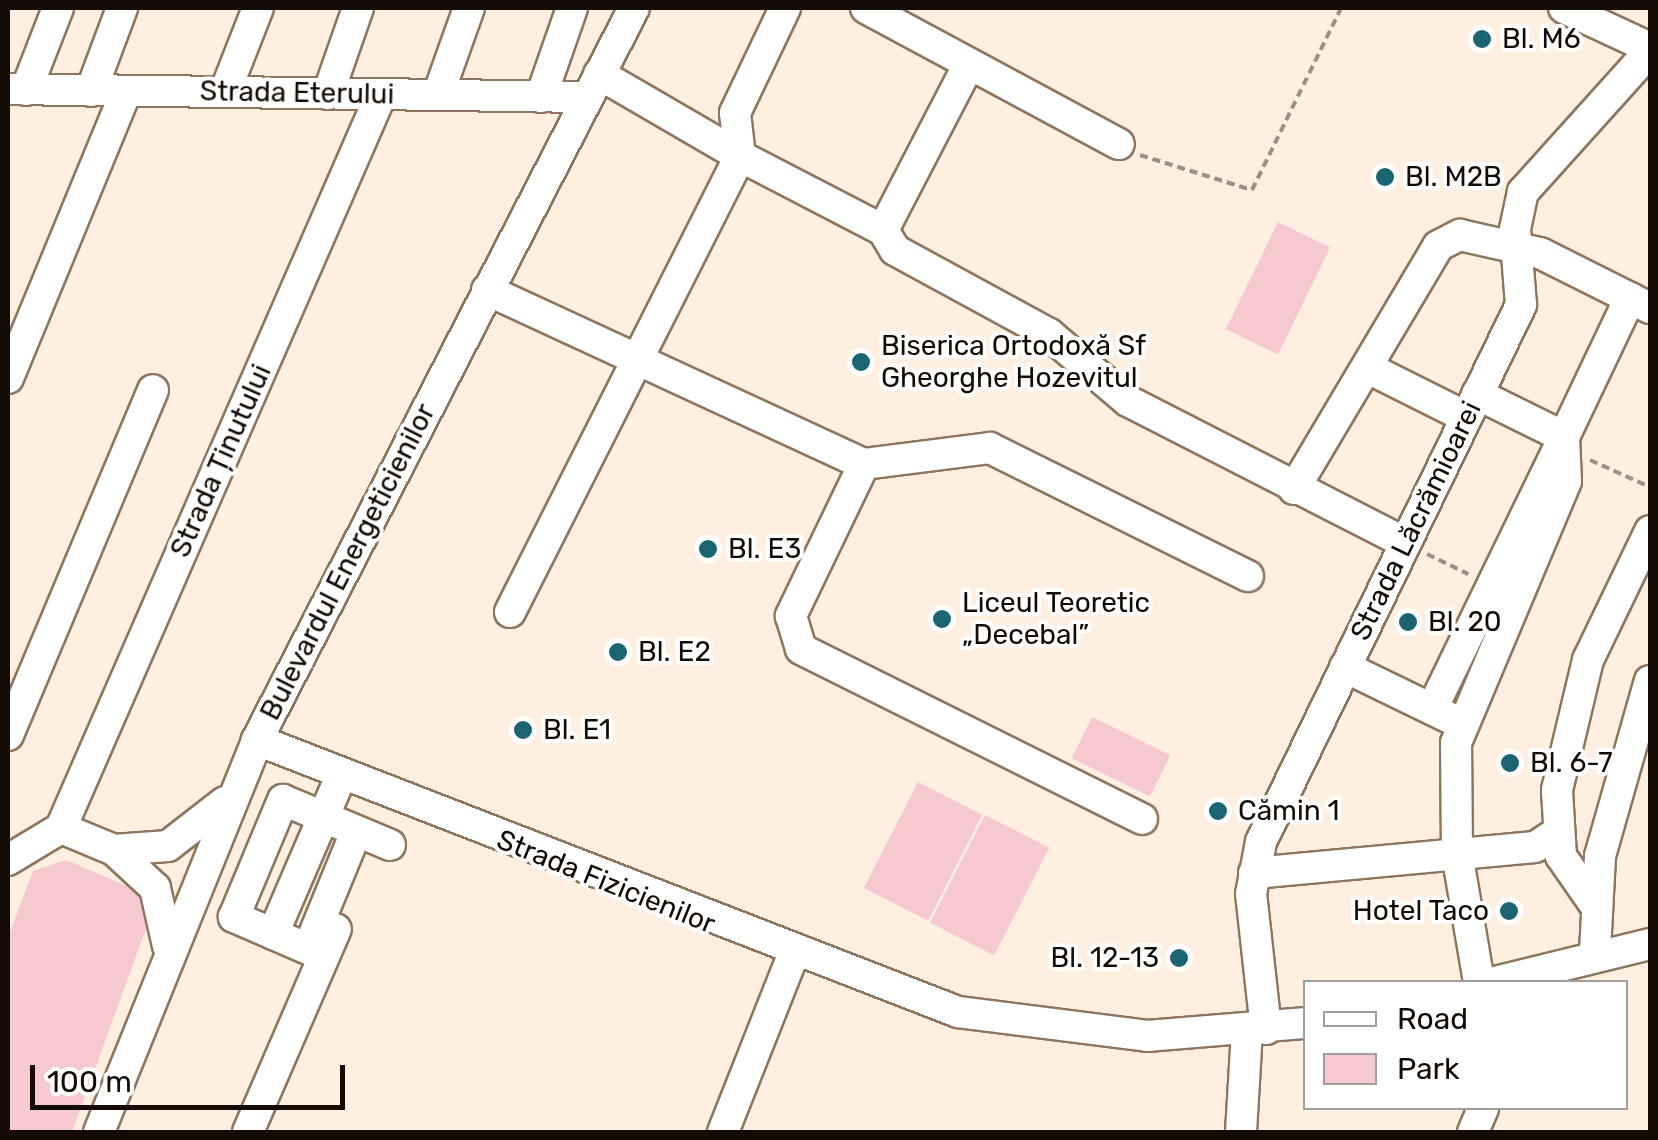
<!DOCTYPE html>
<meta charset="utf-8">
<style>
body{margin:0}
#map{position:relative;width:1658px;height:1140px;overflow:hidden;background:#feefe0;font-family:Rubik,sans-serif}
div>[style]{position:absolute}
.green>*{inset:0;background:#f6c9d0;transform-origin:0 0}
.path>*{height:4px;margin-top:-2px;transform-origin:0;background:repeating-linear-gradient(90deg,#9c9084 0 8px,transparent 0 13px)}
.roads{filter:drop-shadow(2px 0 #8d7660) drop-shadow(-2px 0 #8d7660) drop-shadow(0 2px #8d7660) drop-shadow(0 -2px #8d7660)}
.minor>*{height:30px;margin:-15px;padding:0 15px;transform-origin:15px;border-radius:15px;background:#fff}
.dots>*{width:28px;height:28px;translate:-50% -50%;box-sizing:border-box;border:5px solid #fff;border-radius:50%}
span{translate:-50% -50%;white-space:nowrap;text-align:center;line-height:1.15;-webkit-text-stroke:8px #fff;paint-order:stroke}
.poi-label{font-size:28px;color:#140c04}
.left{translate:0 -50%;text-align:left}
.right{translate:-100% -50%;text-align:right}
.street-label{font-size:28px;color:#140c04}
.frame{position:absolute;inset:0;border:10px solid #140c04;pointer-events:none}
.legend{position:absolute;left:1303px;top:980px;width:325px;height:130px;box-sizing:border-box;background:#fff;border:2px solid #a19e9b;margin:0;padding:12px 18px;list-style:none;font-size:30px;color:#140c04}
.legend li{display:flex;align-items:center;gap:20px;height:50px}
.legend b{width:50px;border:2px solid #a19e9b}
.scale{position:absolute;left:30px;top:1065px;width:315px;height:45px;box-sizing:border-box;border:5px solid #140c04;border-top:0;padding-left:12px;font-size:30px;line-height:35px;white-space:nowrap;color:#140c04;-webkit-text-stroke:8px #fff;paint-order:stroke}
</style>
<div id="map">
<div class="green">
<i style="left:1278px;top:222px;width:58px;height:119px;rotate:26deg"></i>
<i style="left:1092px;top:717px;width:87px;height:46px;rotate:26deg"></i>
<i style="left:918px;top:782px;width:72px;height:119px;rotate:27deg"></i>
<i style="left:985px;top:815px;width:72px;height:121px;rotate:27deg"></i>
<i style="clip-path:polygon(66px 860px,136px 890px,150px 918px,72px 1132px,8px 1132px,8px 937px,33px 871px)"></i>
</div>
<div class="path">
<i style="left:1140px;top:155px;width:117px;rotate:17.4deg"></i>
<i style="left:1252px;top:190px;width:203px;rotate:-63.9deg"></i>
<i style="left:1590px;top:460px;width:66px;rotate:24.2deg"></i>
<i style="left:1427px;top:554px;width:46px;rotate:26deg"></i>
</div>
<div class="roads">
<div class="minor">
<i style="left:785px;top:8px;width:116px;rotate:115.5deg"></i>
<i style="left:735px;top:113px;width:43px;rotate:83.4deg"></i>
<i style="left:740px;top:156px;width:161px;rotate:27.4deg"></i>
<i style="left:883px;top:230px;width:23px;rotate:59deg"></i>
<i style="left:895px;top:250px;width:175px;rotate:28.6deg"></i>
<i style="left:1049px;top:334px;width:104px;rotate:40.3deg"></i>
<i style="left:1128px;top:401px;width:311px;rotate:27.1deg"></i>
<i style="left:866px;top:8px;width:287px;rotate:28.3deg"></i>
<i style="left:1564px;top:8px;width:95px;rotate:24.9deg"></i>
<i style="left:8px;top:89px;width:579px;rotate:0.79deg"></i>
<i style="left:26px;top:90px;width:88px;rotate:-68.7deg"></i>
<i style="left:91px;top:91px;width:89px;rotate:-69.5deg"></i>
<i style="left:225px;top:92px;width:90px;rotate:-68.6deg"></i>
<i style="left:328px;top:94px;width:91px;rotate:-70.8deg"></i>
<i style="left:438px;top:95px;width:92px;rotate:-70.4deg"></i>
<i style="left:541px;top:97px;width:94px;rotate:-70.8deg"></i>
<i style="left:883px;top:230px;width:187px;rotate:-62.6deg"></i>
<i style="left:487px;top:290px;width:415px;rotate:24.8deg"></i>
<i style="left:864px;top:464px;width:127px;rotate:-7.2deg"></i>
<i style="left:990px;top:448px;width:288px;rotate:26.4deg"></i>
<i style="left:1372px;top:370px;width:105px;rotate:26.6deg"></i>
<i style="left:8px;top:378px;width:310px;rotate:-67.6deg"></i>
<i style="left:864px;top:464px;width:169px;rotate:115.7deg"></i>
<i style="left:791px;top:616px;width:34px;rotate:73deg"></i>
<i style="left:801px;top:649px;width:381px;rotate:26.5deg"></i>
<i style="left:1294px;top:489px;width:282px;rotate:-59.3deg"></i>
<i style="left:1438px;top:246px;width:25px;rotate:-27deg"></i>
<i style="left:1460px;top:235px;width:82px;rotate:12.7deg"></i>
<i style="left:1540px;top:253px;width:123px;rotate:26.6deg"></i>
<i style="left:510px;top:612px;width:511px;rotate:-63.23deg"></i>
<i style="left:740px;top:156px;width:163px;rotate:-149.8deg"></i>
<i style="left:1345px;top:667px;width:117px;rotate:25.9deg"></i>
<i style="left:1432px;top:709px;width:302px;rotate:-64.1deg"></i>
<i style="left:1564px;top:437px;width:97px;rotate:-153.7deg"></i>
<i style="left:8px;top:735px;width:374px;rotate:-67.2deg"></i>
<i style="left:257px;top:740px;width:752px;rotate:21.21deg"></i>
<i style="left:958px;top:1012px;width:191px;rotate:7.2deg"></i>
<i style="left:1147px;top:1036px;width:160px;rotate:-4.7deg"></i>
<i style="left:61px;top:828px;width:800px;rotate:-66.42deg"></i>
<i style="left:356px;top:832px;width:126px;rotate:112.3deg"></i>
<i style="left:308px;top:949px;width:81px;rotate:-156.6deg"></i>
<i style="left:234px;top:917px;width:127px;rotate:-67.3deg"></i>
<i style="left:283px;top:800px;width:116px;rotate:22.8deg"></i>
<i style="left:114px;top:850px;width:54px;rotate:-4.2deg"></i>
<i style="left:168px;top:846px;width:72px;rotate:-37.7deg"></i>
<i style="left:8px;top:860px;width:62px;rotate:-31.1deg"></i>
<i style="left:61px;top:828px;width:57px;rotate:22.5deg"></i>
<i style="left:114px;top:850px;width:56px;rotate:42.8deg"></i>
<i style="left:155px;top:888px;width:59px;rotate:77.4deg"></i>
<i style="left:1254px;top:873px;width:282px;rotate:-5.3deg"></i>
<i style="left:1535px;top:847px;width:27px;rotate:-33deg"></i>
<i style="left:1595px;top:905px;width:60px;rotate:-124.8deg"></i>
<i style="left:1561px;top:856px;width:66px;rotate:-93.5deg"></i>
<i style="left:1557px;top:790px;width:134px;rotate:-76.6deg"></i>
<i style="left:1588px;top:660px;width:143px;rotate:-64.3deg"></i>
<i style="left:273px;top:934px;width:172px;rotate:-66.7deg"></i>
<i style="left:1595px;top:952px;width:96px;rotate:-87deg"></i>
<i style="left:1600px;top:856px;width:182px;rotate:-74.1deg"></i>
<i style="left:1479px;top:982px;width:131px;rotate:-99.7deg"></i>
<i style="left:1457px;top:853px;width:110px;rotate:-90.5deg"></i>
<i style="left:1456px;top:743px;width:284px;rotate:-67.2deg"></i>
<i style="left:1566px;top:481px;width:44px;rotate:-92.6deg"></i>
<i style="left:1564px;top:437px;width:154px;rotate:-64.6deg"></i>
<i style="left:1495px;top:982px;width:160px;rotate:-13.8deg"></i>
<i style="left:1266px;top:1029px;width:136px;rotate:-96.3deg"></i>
<i style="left:1251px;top:894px;width:53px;rotate:-79.1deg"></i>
<i style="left:1261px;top:842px;width:597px;rotate:-64.17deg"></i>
<i style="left:1521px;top:305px;width:76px;rotate:-94.5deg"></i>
<i style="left:1515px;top:229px;width:38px;rotate:-78deg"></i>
<i style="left:1523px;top:192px;width:190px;rotate:-48deg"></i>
<i style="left:99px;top:1132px;width:423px;rotate:-68deg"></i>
<i style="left:257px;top:740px;width:823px;rotate:-62.75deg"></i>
<i style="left:248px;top:1132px;width:221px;rotate:-66.6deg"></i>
<i style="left:723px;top:1132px;width:190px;rotate:-68.4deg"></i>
<i style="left:1241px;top:1132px;width:100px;rotate:-86.6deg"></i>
<i style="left:1473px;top:1132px;width:26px;rotate:-67deg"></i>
</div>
</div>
<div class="dots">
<i style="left:1482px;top:39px;background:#1b6472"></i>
<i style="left:1385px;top:177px;background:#1b6472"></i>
<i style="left:861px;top:362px;background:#1b6472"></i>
<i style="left:708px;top:549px;background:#1b6472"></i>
<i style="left:942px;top:619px;background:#1b6472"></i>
<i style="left:1408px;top:622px;background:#1b6472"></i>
<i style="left:618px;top:652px;background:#1b6472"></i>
<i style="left:523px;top:730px;background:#1b6472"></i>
<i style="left:1510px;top:763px;background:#1b6472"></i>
<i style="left:1218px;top:811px;background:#1b6472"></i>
<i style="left:1509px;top:911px;background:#1b6472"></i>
<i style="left:1179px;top:958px;background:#1b6472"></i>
</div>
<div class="poi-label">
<span class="left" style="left:1502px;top:39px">Bl. M6</span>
<span class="left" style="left:1405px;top:177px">Bl. M2B</span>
<span class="left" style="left:881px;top:362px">Biserica Ortodoxă Sf<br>Gheorghe Hozevitul</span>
<span class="left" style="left:728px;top:549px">Bl. E3</span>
<span class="left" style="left:962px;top:619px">Liceul Teoretic<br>„Decebal”</span>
<span class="left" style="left:1428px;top:622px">Bl. 20</span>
<span class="left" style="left:638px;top:652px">Bl. E2</span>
<span class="left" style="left:543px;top:730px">Bl. E1</span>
<span class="left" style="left:1530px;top:763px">Bl. 6-7</span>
<span class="left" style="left:1238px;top:811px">Cămin 1</span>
<span class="right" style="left:1489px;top:911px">Hotel Taco</span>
<span class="right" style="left:1159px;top:958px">Bl. 12-13</span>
</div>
<div class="street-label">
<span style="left:297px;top:93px;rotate:1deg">Strada Eterului</span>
<span style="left:221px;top:461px;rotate:-66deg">Strada Ținutului</span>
<span style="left:1416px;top:521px;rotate:-64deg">Strada Lăcrămioarei</span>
<span style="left:348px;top:562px;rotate:-63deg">Bulevardul Energeticienilor</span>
<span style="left:606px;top:882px;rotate:22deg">Strada Fizicienilor</span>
</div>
<div class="frame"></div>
<ul class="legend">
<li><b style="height:12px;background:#fff"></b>Road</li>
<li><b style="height:28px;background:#f6c9d0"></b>Park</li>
</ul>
<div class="scale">100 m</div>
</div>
